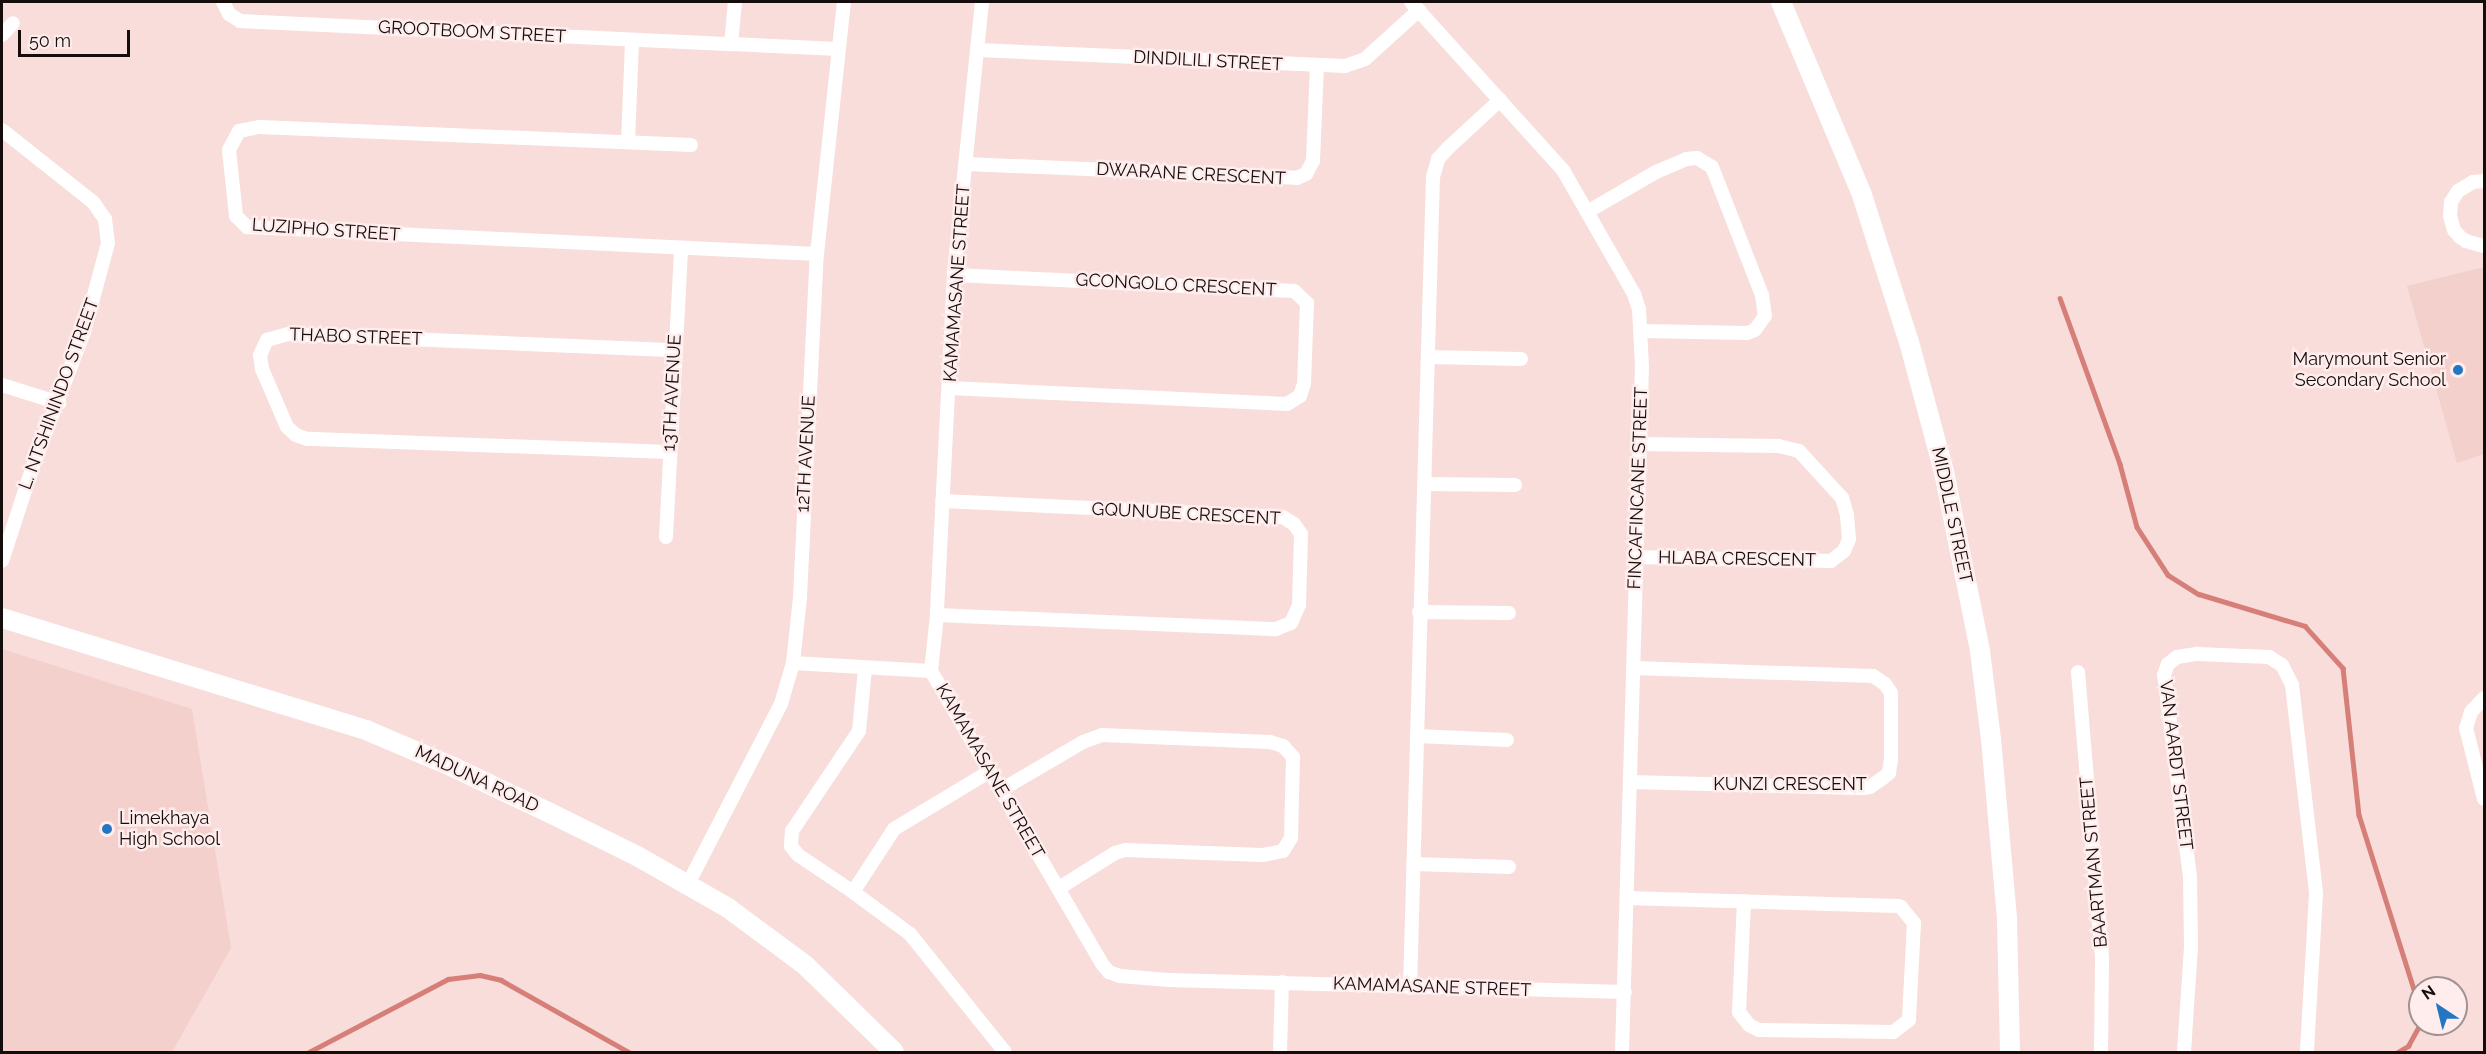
<!DOCTYPE html>
<style>
body{margin:0}
#map{position:relative;width:2486px;height:1054px;overflow:hidden;background:#f8dddb;font-family:Raleway,sans-serif}
div>[style]{position:absolute}
.built>*{inset:0;background:#f3d0cc}
.stream>*{height:4.5px;margin:-2.25px;padding:0 2.25px;transform-origin:2.25px;border-radius:2.25px;background:#d67f79}
.street>*{height:14px;margin:-7px;padding:0 7px;transform-origin:7px;border-radius:7px;background:#fff}
.secondary>*{height:20px;margin:-10px;padding:0 10px;transform-origin:10px;border-radius:10px;background:#fff}
.dots>*{width:16px;height:16px;translate:-50% -50%;box-sizing:border-box;border:3px solid #feedec;border-radius:50%}
span{translate:-50% -50%;white-space:nowrap;text-align:center;line-height:1.15;-webkit-text-stroke:5px #feedec;paint-order:stroke}
.street-label{font-size:18px;color:#150d0c}
.poi-label{font-size:18px;color:#150d0c}
.right{translate:-100% -50%;text-align:right}
.left{translate:0 -50%;text-align:left}
.frame{position:absolute;inset:0;border:3px solid #150d0c;pointer-events:none}
.north{position:absolute;left:2408px;top:976px;width:60px;height:60px;box-sizing:border-box;background:#feedec;border:2px solid #a19392;border-radius:50%;rotate:325deg;font-size:16px;font-weight:700;line-height:24px;text-align:center;color:#150d0c}
.north::after{content:'';display:block;margin:auto;width:21px;height:27px;background:#2276c4;clip-path:polygon(50% 0,100% 100%,50% 72%,0 100%)}
.scale{position:absolute;left:18px;top:30px;width:112px;height:27px;box-sizing:border-box;border:3px solid #150d0c;border-top:0;padding-left:8px;font-size:18px;line-height:21px;white-space:nowrap;color:#150d0c;-webkit-text-stroke:4px #feedec;paint-order:stroke}
</style>
<div id="map">
<div class="built">
<i style="clip-path:polygon(2484px 267px,2484px 454px,2457px 463px,2407px 286px)"></i>
<i style="clip-path:polygon(2px 649px,192px 709px,231px 948px,172px 1052px,2px 1052px)"></i>
</div>
<div class="stream">
<i style="left:2060px;top:298px;width:177px;rotate:70.1deg"></i>
<i style="left:2120px;top:464px;width:65px;rotate:74.9deg"></i>
<i style="left:2137px;top:527px;width:57px;rotate:57.1deg"></i>
<i style="left:2168px;top:575px;width:36px;rotate:32deg"></i>
<i style="left:2199px;top:594px;width:111px;rotate:16.8deg"></i>
<i style="left:2305px;top:626px;width:57px;rotate:47.9deg"></i>
<i style="left:2343px;top:668px;width:148px;rotate:83.8deg"></i>
<i style="left:2359px;top:815px;width:199px;rotate:72.5deg"></i>
<i style="left:2419px;top:1005px;width:16px;rotate:86deg"></i>
<i style="left:309px;top:1052px;width:157px;rotate:-27.7deg"></i>
<i style="left:448px;top:979px;width:32px;rotate:-7deg"></i>
<i style="left:480px;top:975px;width:22px;rotate:13deg"></i>
<i style="left:501px;top:980px;width:147px;rotate:29.4deg"></i>
<i style="left:2398px;top:1052px;width:12px;rotate:-31deg"></i>
<i style="left:2408px;top:1046px;width:25px;rotate:-61deg"></i>
</div>
<div class="street">
<i style="left:223px;top:2px;width:13px;rotate:63deg"></i>
<i style="left:229px;top:14px;width:13px;rotate:32deg"></i>
<i style="left:240px;top:21px;width:492px;rotate:2.7deg"></i>
<i style="left:731px;top:44px;width:42px;rotate:-84.6deg"></i>
<i style="left:982px;top:2px;width:274px;rotate:95.9deg"></i>
<i style="left:954px;top:275px;width:340px;rotate:92.9deg"></i>
<i style="left:937px;top:615px;width:56px;rotate:96.1deg"></i>
<i style="left:931px;top:671px;width:339px;rotate:59.7deg"></i>
<i style="left:1102px;top:964px;width:11px;rotate:49deg"></i>
<i style="left:1109px;top:972px;width:12px;rotate:20deg"></i>
<i style="left:1120px;top:976px;width:49px;rotate:4.7deg"></i>
<i style="left:1169px;top:980px;width:456px;rotate:1.5deg"></i>
<i style="left:1411px;top:2px;width:227px;rotate:47.9deg"></i>
<i style="left:1563px;top:170px;width:143px;rotate:60.2deg"></i>
<i style="left:1634px;top:294px;width:16px;rotate:72deg"></i>
<i style="left:1639px;top:309px;width:57px;rotate:87deg"></i>
<i style="left:1642px;top:366px;width:686px;rotate:91.67deg"></i>
<i style="left:2px;top:35px;width:16px;rotate:-47deg"></i>
<i style="left:731px;top:44px;width:108px;rotate:2.7deg"></i>
<i style="left:977px;top:50px;width:368px;rotate:2.5deg"></i>
<i style="left:1345px;top:66px;width:21px;rotate:-19deg"></i>
<i style="left:1365px;top:59px;width:73px;rotate:-42.2deg"></i>
<i style="left:2px;top:130px;width:116px;rotate:38.4deg"></i>
<i style="left:93px;top:202px;width:21px;rotate:55deg"></i>
<i style="left:105px;top:219px;width:24px;rotate:83deg"></i>
<i style="left:108px;top:243px;width:92px;rotate:105.1deg"></i>
<i style="left:84px;top:332px;width:137px;rotate:110.9deg"></i>
<i style="left:35px;top:460px;width:106px;rotate:108.1deg"></i>
<i style="left:628px;top:142px;width:101px;rotate:-87.7deg"></i>
<i style="left:691px;top:145px;width:432px;rotate:-177.6deg"></i>
<i style="left:259px;top:127px;width:20px;rotate:169deg"></i>
<i style="left:239px;top:131px;width:21px;rotate:118deg"></i>
<i style="left:229px;top:150px;width:66px;rotate:83.9deg"></i>
<i style="left:236px;top:216px;width:16px;rotate:45deg"></i>
<i style="left:247px;top:227px;width:571px;rotate:2.71deg"></i>
<i style="left:966px;top:164px;width:331px;rotate:2.4deg"></i>
<i style="left:1297px;top:178px;width:10px;rotate:-24deg"></i>
<i style="left:1306px;top:174px;width:15px;rotate:-62deg"></i>
<i style="left:1313px;top:161px;width:95px;rotate:-87.6deg"></i>
<i style="left:2484px;top:181px;width:11px;rotate:175deg"></i>
<i style="left:2473px;top:182px;width:17px;rotate:149deg"></i>
<i style="left:2458px;top:191px;width:13px;rotate:122deg"></i>
<i style="left:2451px;top:202px;width:14px;rotate:94deg"></i>
<i style="left:2450px;top:216px;width:15px;rotate:74deg"></i>
<i style="left:2454px;top:230px;width:9px;rotate:49deg"></i>
<i style="left:2460px;top:237px;width:7px;rotate:34deg"></i>
<i style="left:2466px;top:241px;width:19px;rotate:16deg"></i>
<i style="left:1587px;top:212px;width:80px;rotate:-30.1deg"></i>
<i style="left:1656px;top:172px;width:33px;rotate:-23deg"></i>
<i style="left:1686px;top:159px;width:11px;rotate:-5deg"></i>
<i style="left:1697px;top:158px;width:17px;rotate:31deg"></i>
<i style="left:1712px;top:167px;width:137px;rotate:68.7deg"></i>
<i style="left:1762px;top:295px;width:21px;rotate:82deg"></i>
<i style="left:1765px;top:316px;width:17px;rotate:126deg"></i>
<i style="left:1755px;top:330px;width:9px;rotate:159deg"></i>
<i style="left:1747px;top:333px;width:105px;rotate:-178.9deg"></i>
<i style="left:1428px;top:357px;width:93px;rotate:1.2deg"></i>
<i style="left:2px;top:385px;width:60px;rotate:17.5deg"></i>
<i style="left:949px;top:388px;width:338px;rotate:2.7deg"></i>
<i style="left:1287px;top:404px;width:15px;rotate:-32deg"></i>
<i style="left:1300px;top:396px;width:13px;rotate:-72deg"></i>
<i style="left:1304px;top:384px;width:81px;rotate:-87.9deg"></i>
<i style="left:1307px;top:303px;width:18px;rotate:-137deg"></i>
<i style="left:1294px;top:291px;width:340px;rotate:-177.3deg"></i>
<i style="left:669px;top:452px;width:362px;rotate:-177.9deg"></i>
<i style="left:307px;top:439px;width:12px;rotate:-160deg"></i>
<i style="left:296px;top:435px;width:12px;rotate:-138deg"></i>
<i style="left:287px;top:427px;width:63px;rotate:-113.3deg"></i>
<i style="left:262px;top:369px;width:14px;rotate:-98deg"></i>
<i style="left:260px;top:355px;width:17px;rotate:-65deg"></i>
<i style="left:267px;top:340px;width:22px;rotate:-16deg"></i>
<i style="left:288px;top:334px;width:387px;rotate:2.4deg"></i>
<i style="left:1424px;top:484px;width:91px;rotate:0.6deg"></i>
<i style="left:666px;top:537px;width:289px;rotate:-87deg"></i>
<i style="left:1635px;top:557px;width:196px;rotate:1.2deg"></i>
<i style="left:1831px;top:561px;width:16px;rotate:-38deg"></i>
<i style="left:1844px;top:551px;width:13px;rotate:-67deg"></i>
<i style="left:1849px;top:539px;width:24px;rotate:-95deg"></i>
<i style="left:1847px;top:515px;width:18px;rotate:-106deg"></i>
<i style="left:1842px;top:498px;width:64px;rotate:-132.5deg"></i>
<i style="left:1799px;top:451px;width:21px;rotate:-166deg"></i>
<i style="left:1779px;top:446px;width:140px;rotate:-179.2deg"></i>
<i style="left:1419px;top:612px;width:90px;rotate:0.6deg"></i>
<i style="left:937px;top:615px;width:339px;rotate:2.4deg"></i>
<i style="left:1276px;top:629px;width:16px;rotate:-22deg"></i>
<i style="left:1291px;top:623px;width:20px;rotate:-66deg"></i>
<i style="left:1299px;top:605px;width:71px;rotate:-88.4deg"></i>
<i style="left:1301px;top:534px;width:12px;rotate:-125deg"></i>
<i style="left:1294px;top:524px;width:13px;rotate:-148deg"></i>
<i style="left:1283px;top:517px;width:341px;rotate:-177.3deg"></i>
<i style="left:793px;top:663px;width:138px;rotate:3.3deg"></i>
<i style="left:865px;top:669px;width:62px;rotate:95.5deg"></i>
<i style="left:859px;top:731px;width:120px;rotate:123.8deg"></i>
<i style="left:792px;top:831px;width:15px;rotate:94deg"></i>
<i style="left:791px;top:846px;width:11px;rotate:52deg"></i>
<i style="left:798px;top:855px;width:66px;rotate:33.9deg"></i>
<i style="left:853px;top:892px;width:71px;rotate:36.4deg"></i>
<i style="left:910px;top:934px;width:151px;rotate:51.2deg"></i>
<i style="left:2078px;top:672px;width:288px;rotate:85.2deg"></i>
<i style="left:2102px;top:959px;width:93px;rotate:90.6deg"></i>
<i style="left:2484px;top:698px;width:19px;rotate:133deg"></i>
<i style="left:2471px;top:712px;width:17px;rotate:107deg"></i>
<i style="left:2466px;top:728px;width:73px;rotate:75.8deg"></i>
<i style="left:1417px;top:736px;width:90px;rotate:2.5deg"></i>
<i style="left:1630px;top:782px;width:233px;rotate:1.5deg"></i>
<i style="left:1863px;top:788px;width:7px;rotate:-8deg"></i>
<i style="left:1870px;top:787px;width:16px;rotate:-35deg"></i>
<i style="left:1883px;top:778px;width:8px;rotate:-40deg"></i>
<i style="left:1889px;top:773px;width:14px;rotate:-82deg"></i>
<i style="left:1891px;top:759px;width:66px;rotate:-90deg"></i>
<i style="left:1891px;top:693px;width:11px;rotate:-124deg"></i>
<i style="left:1885px;top:684px;width:14px;rotate:-146deg"></i>
<i style="left:1873px;top:676px;width:239px;rotate:-178.1deg"></i>
<i style="left:1001px;top:790px;width:95px;rotate:-30.3deg"></i>
<i style="left:1083px;top:742px;width:20px;rotate:-20deg"></i>
<i style="left:1102px;top:735px;width:168px;rotate:2.4deg"></i>
<i style="left:1270px;top:742px;width:14px;rotate:17deg"></i>
<i style="left:1283px;top:746px;width:15px;rotate:48deg"></i>
<i style="left:1293px;top:757px;width:81px;rotate:91.4deg"></i>
<i style="left:1291px;top:838px;width:15px;rotate:122deg"></i>
<i style="left:1283px;top:851px;width:21px;rotate:169deg"></i>
<i style="left:1262px;top:855px;width:137px;rotate:-177.9deg"></i>
<i style="left:1125px;top:850px;width:10px;rotate:163deg"></i>
<i style="left:1115px;top:853px;width:66px;rotate:148deg"></i>
<i style="left:1413px;top:864px;width:96px;rotate:1.8deg"></i>
<i style="left:688px;top:884px;width:203px;rotate:-62.7deg"></i>
<i style="left:781px;top:704px;width:43px;rotate:-73.7deg"></i>
<i style="left:793px;top:663px;width:66px;rotate:-83.9deg"></i>
<i style="left:800px;top:597px;width:343px;rotate:-87.2deg"></i>
<i style="left:817px;top:254px;width:253px;rotate:-83.9deg"></i>
<i style="left:853px;top:892px;width:75px;rotate:-56.9deg"></i>
<i style="left:894px;top:829px;width:112px;rotate:-31.1deg"></i>
<i style="left:1627px;top:898px;width:271px;rotate:1.7deg"></i>
<i style="left:1898px;top:906px;width:3px;rotate:18deg"></i>
<i style="left:1901px;top:907px;width:21px;rotate:51deg"></i>
<i style="left:1914px;top:923px;width:97px;rotate:93deg"></i>
<i style="left:1909px;top:1020px;width:20px;rotate:143deg"></i>
<i style="left:1893px;top:1032px;width:134px;rotate:-179.1deg"></i>
<i style="left:1759px;top:1030px;width:11px;rotate:-153deg"></i>
<i style="left:1749px;top:1025px;width:16px;rotate:-128deg"></i>
<i style="left:1739px;top:1012px;width:111px;rotate:-87.4deg"></i>
<i style="left:1410px;top:988px;width:811px;rotate:-88.38deg"></i>
<i style="left:1433px;top:177px;width:19px;rotate:-74deg"></i>
<i style="left:1438px;top:159px;width:15px;rotate:-48deg"></i>
<i style="left:1448px;top:148px;width:71px;rotate:-42.7deg"></i>
<i style="left:1280px;top:1052px;width:70px;rotate:-88.4deg"></i>
<i style="left:2184px;top:1052px;width:106px;rotate:-86.2deg"></i>
<i style="left:2191px;top:946px;width:69px;rotate:-90.8deg"></i>
<i style="left:2190px;top:877px;width:204px;rotate:-97.3deg"></i>
<i style="left:2164px;top:675px;width:12px;rotate:-70deg"></i>
<i style="left:2168px;top:664px;width:11px;rotate:-38deg"></i>
<i style="left:2177px;top:657px;width:20px;rotate:-9deg"></i>
<i style="left:2197px;top:654px;width:72px;rotate:2.4deg"></i>
<i style="left:2269px;top:657px;width:15px;rotate:32deg"></i>
<i style="left:2282px;top:665px;width:22px;rotate:63deg"></i>
<i style="left:2292px;top:685px;width:210px;rotate:83.4deg"></i>
<i style="left:2316px;top:894px;width:158px;rotate:93.3deg"></i>
</div>
<div class="secondary">
<i style="left:1781px;top:2px;width:209px;rotate:67.2deg"></i>
<i style="left:1862px;top:195px;width:154px;rotate:72.3deg"></i>
<i style="left:1909px;top:342px;width:135px;rotate:74.9deg"></i>
<i style="left:1944px;top:472px;width:183px;rotate:78.6deg"></i>
<i style="left:1980px;top:651px;width:89px;rotate:82.9deg"></i>
<i style="left:1991px;top:739px;width:182px;rotate:84.9deg"></i>
<i style="left:2007px;top:920px;width:132px;rotate:88.7deg"></i>
<i style="left:2px;top:618px;width:381px;rotate:17.1deg"></i>
<i style="left:366px;top:730px;width:95px;rotate:23deg"></i>
<i style="left:453px;top:767px;width:107px;rotate:25.4deg"></i>
<i style="left:550px;top:813px;width:97px;rotate:26.3deg"></i>
<i style="left:637px;top:856px;width:105px;rotate:29.7deg"></i>
<i style="left:728px;top:908px;width:96px;rotate:36.5deg"></i>
<i style="left:805px;top:965px;width:124px;rotate:44.3deg"></i>
</div>
<div class="dots">
<i style="left:2458px;top:370px;background:#2276c4"></i>
<i style="left:107px;top:829px;background:#2276c4"></i>
</div>
<div class="street-label">
<span style="left:472px;top:32px;rotate:3deg">GROOTBOOM STREET</span>
<span style="left:1208px;top:61px;rotate:3deg">DINDILILI STREET</span>
<span style="left:1191px;top:174px;rotate:3deg">DWARANE CRESCENT</span>
<span style="left:326px;top:230px;rotate:4deg">LUZIPHO STREET</span>
<span style="left:957px;top:283px;rotate:-86deg">KAMAMASANE STREET</span>
<span style="left:1176px;top:285px;rotate:3deg">GCONGOLO CRESCENT</span>
<span style="left:356px;top:337px;rotate:2deg">THABO STREET</span>
<span style="left:672px;top:393px;rotate:-87deg">13TH AVENUE</span>
<span style="left:59px;top:394px;rotate:-70deg">L. NTSHININDO STREET</span>
<span style="left:806px;top:454px;rotate:-87deg">12TH AVENUE</span>
<span style="left:1638px;top:488px;rotate:-88deg">FINCAFINCANE STREET</span>
<span style="left:1186px;top:514px;rotate:3deg">GQUNUBE CRESCENT</span>
<span style="left:1952px;top:515px;rotate:78deg">MIDDLE STREET</span>
<span style="left:1737px;top:559px;rotate:1deg">HLABA CRESCENT</span>
<span style="left:2176px;top:765px;rotate:83deg">VAN AARDT STREET</span>
<span style="left:990px;top:771px;rotate:60deg">KAMAMASANE STREET</span>
<span style="left:477px;top:779px;rotate:25deg">MADUNA ROAD</span>
<span style="left:1790px;top:784px">KUNZI CRESCENT</span>
<span style="left:2094px;top:862px;rotate:-95deg">BAARTMAN STREET</span>
<span style="left:1432px;top:987px;rotate:2deg">KAMAMASANE STREET</span>
</div>
<div class="poi-label">
<span class="right" style="left:2446px;top:370px">Marymount Senior<br>Secondary School</span>
<span class="left" style="left:119px;top:829px">Limekhaya<br>High School</span>
</div>
<div class="frame"></div>
<div class="north">N</div>
<div class="scale">50 m</div>
</div>
